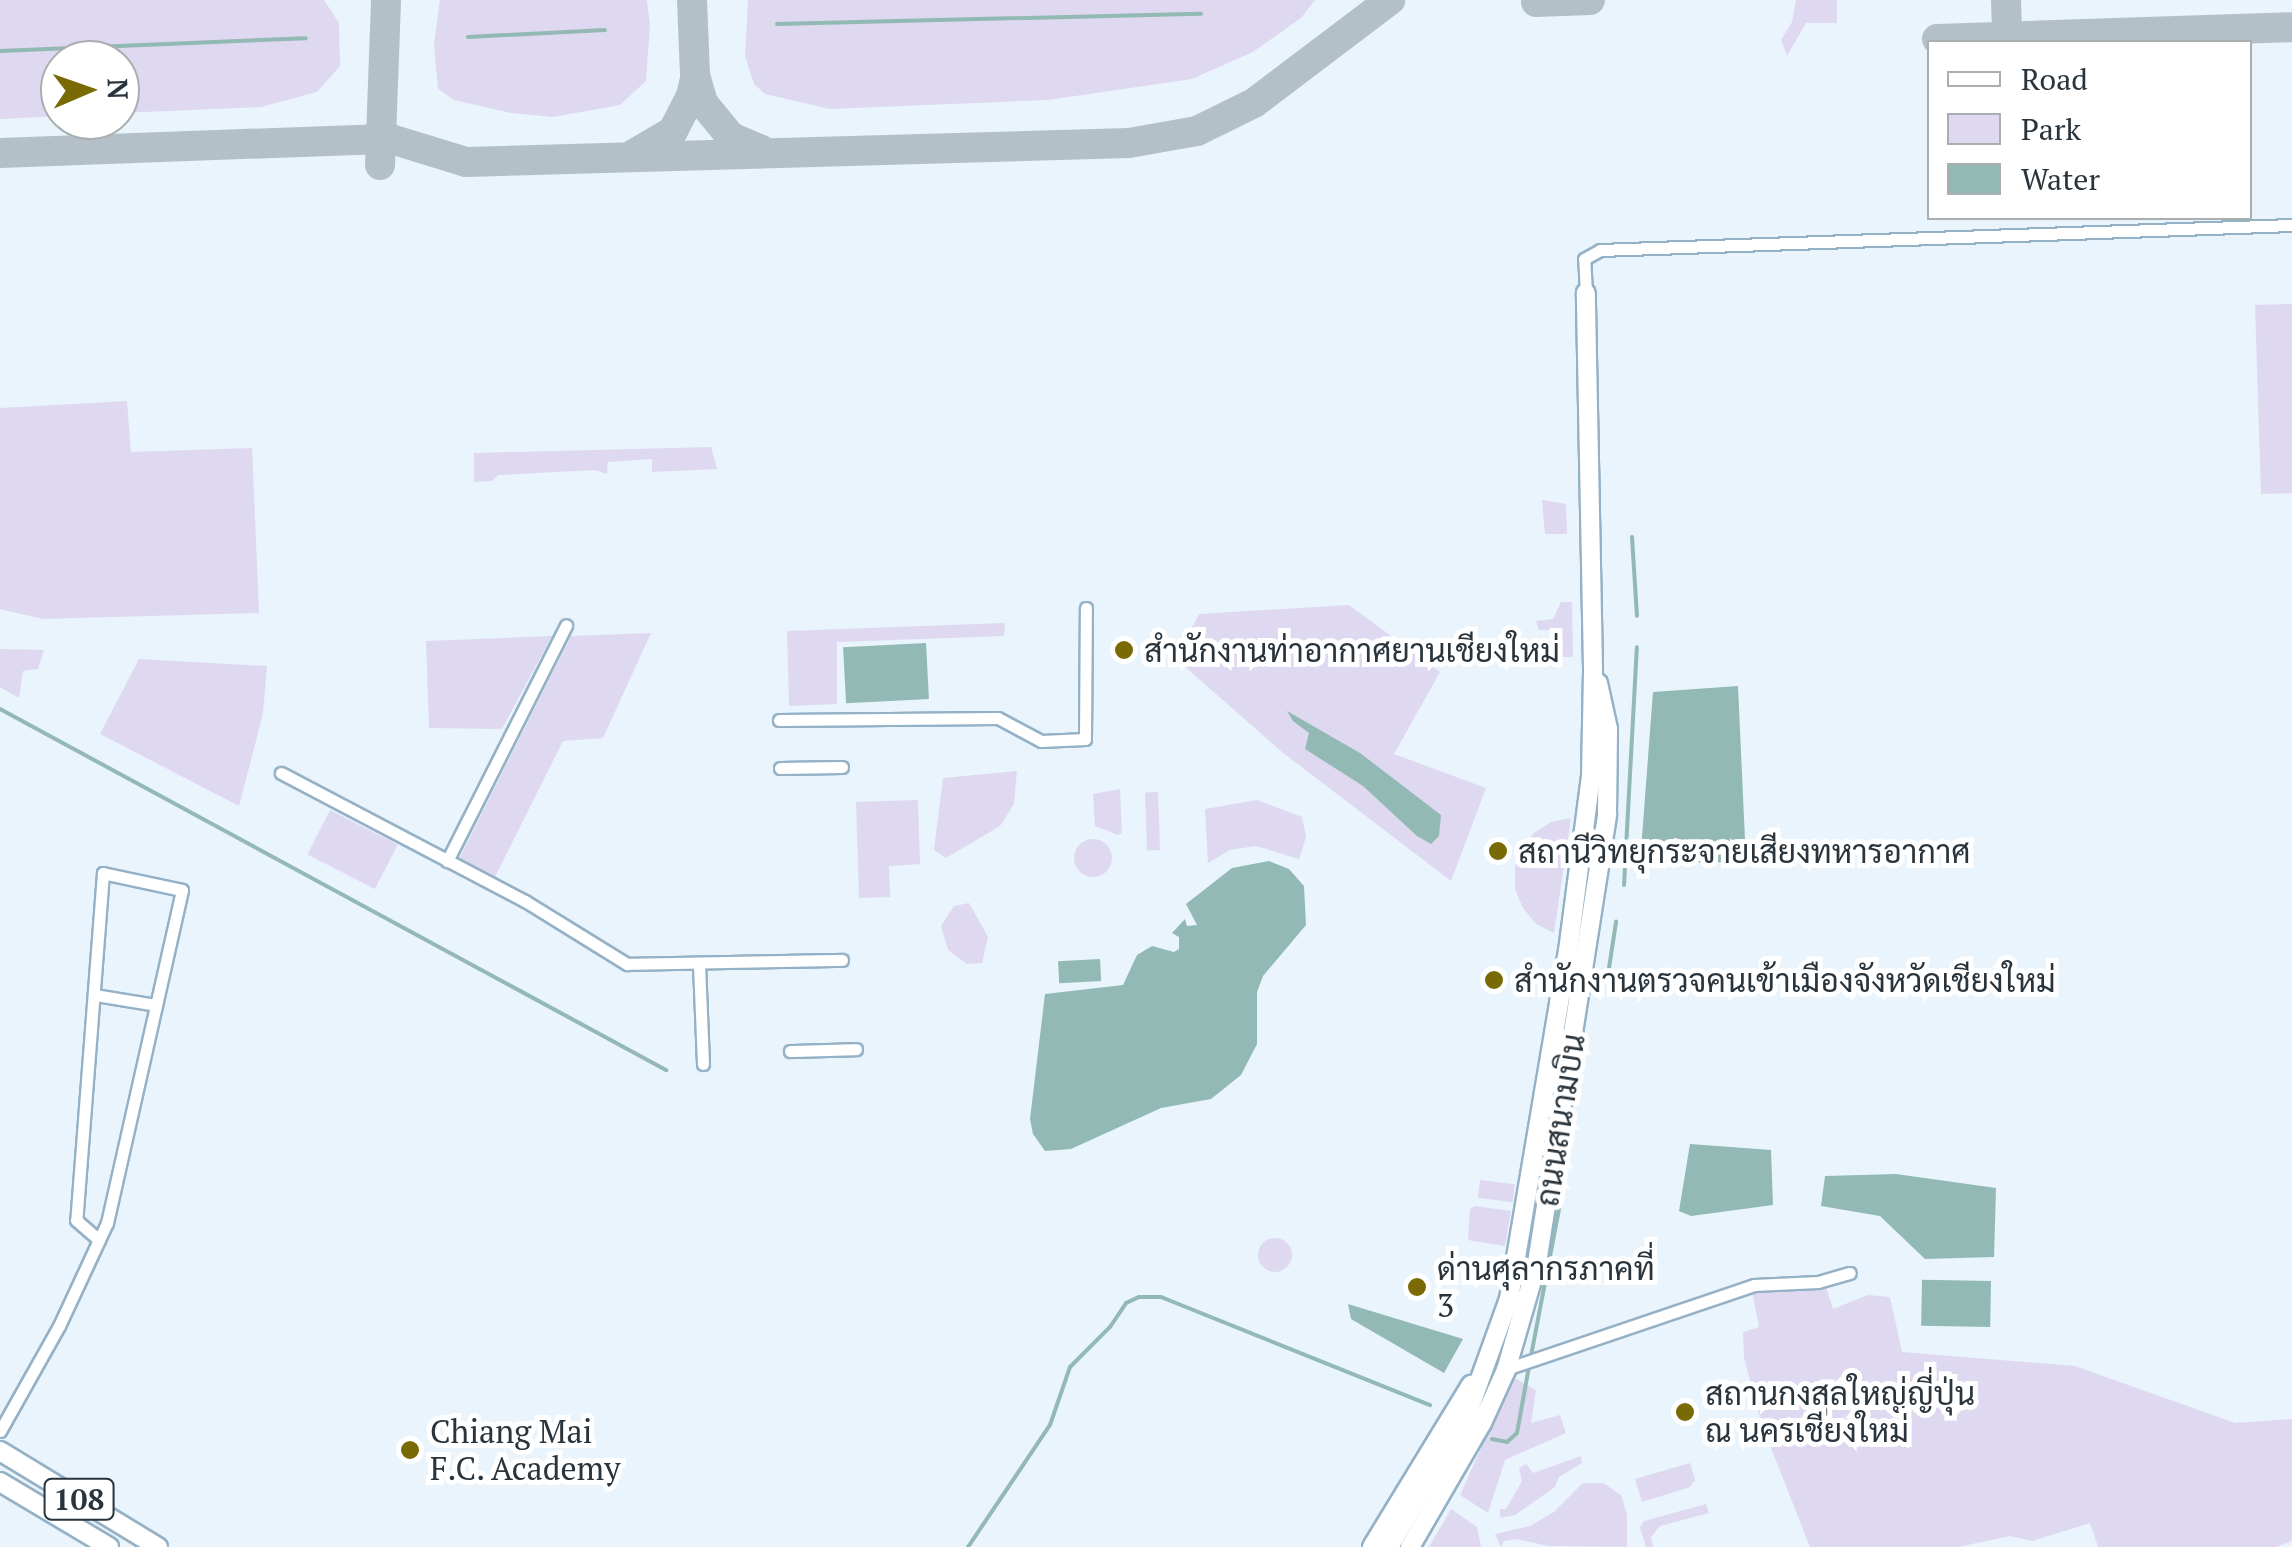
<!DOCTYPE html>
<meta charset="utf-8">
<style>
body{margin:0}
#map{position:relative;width:2292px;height:1547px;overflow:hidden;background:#e9f4fd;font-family:"PT Serif",Sarabun,serif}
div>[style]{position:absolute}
.green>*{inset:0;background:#ded9f0;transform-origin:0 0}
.round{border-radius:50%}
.water>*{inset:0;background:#92b9b3;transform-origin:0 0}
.stream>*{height:4px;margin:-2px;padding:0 2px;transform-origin:2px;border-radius:2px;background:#92b9b3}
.taxiway>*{height:30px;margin:-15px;padding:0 15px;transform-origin:15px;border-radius:15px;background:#b4c0c8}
.roads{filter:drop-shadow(2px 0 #95b1c6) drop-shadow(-2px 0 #95b1c6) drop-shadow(0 2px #95b1c6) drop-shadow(0 -2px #95b1c6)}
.minor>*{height:11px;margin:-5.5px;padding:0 5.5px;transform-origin:5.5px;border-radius:5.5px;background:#fff}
.secondary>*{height:18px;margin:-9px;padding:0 9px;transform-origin:9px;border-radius:9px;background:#fff}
.primary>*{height:18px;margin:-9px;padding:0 9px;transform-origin:9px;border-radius:9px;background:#fff}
.dots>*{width:28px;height:28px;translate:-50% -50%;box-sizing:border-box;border:5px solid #fff;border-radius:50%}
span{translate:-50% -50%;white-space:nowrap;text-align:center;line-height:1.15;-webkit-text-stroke:10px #fff;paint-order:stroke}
.shield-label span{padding:2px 8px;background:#fff;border:2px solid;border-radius:8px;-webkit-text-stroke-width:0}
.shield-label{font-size:30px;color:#29343c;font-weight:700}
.poi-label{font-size:32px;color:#29343c}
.left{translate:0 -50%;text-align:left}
.street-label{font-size:32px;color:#29343c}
.legend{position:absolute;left:1927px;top:40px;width:325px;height:180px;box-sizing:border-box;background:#fff;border:2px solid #a9aeb1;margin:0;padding:12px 18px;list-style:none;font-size:30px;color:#29343c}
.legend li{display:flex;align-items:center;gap:20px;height:50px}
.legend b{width:50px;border:2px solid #a9aeb1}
.north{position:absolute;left:40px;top:40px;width:100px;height:100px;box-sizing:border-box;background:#fff;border:2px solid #a9aeb1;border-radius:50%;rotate:88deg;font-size:28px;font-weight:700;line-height:40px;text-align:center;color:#29343c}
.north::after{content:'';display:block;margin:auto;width:35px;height:45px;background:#796a03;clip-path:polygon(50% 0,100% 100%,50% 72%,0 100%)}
</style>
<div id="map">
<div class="green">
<i style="clip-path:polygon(0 0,324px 0,339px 23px,340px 66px,317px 92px,261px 107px,120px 113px,120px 60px,60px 60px,60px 116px,0 119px)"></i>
<i style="clip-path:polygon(440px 0,647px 0,650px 25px,646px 81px,620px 105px,553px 117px,511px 113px,454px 100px,438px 89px,434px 44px)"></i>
<i style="clip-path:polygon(748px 0,1315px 0,1301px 18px,1253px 52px,1192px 79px,1048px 100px,830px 109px,765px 94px,754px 84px,745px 56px)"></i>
<i style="clip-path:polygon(1796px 0,1837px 0,1837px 23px,1806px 23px,1787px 56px,1781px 40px,1792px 22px)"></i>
<i style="clip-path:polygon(2292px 304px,2292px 493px,2261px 494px,2255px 305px)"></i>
<i style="clip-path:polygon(127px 401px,131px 452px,252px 448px,259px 613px,43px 619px,0 609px,0 408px)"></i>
<i style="clip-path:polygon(711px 447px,717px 469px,652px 472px,652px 459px,608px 462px,607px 474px,595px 470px,498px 475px,492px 481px,474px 482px,474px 453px)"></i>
<i style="clip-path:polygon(1542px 500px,1566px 504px,1567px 534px,1545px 534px)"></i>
<i style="clip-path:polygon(1561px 602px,1572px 602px,1573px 657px,1544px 657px,1544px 646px,1559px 645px,1559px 630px,1539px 630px,1536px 621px,1553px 619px)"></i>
<i style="clip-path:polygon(1349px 605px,1440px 672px,1394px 754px,1486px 788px,1451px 881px,1282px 752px,1176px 659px,1199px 614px)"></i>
<i style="clip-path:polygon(1005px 623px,1004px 636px,837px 642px,837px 704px,789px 706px,787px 631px)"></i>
<i style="clip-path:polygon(651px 633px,603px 738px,563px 741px,495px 877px,459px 859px,571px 636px)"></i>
<i style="clip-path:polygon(552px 636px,502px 729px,429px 728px,426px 641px)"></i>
<i style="clip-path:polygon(0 649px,44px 650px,38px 669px,23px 671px,19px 698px,0 687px)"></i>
<i style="clip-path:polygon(139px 659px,267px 666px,263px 714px,239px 806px,100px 734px)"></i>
<i style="clip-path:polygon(1017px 771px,1014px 804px,1000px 826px,946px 858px,934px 850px,943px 778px)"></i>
<i style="clip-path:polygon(1120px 789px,1122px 833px,1118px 835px,1095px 826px,1093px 794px)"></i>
<i style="left:1158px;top:792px;width:58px;height:13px;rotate:88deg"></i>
<i style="clip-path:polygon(918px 800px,920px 864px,889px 866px,890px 897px,859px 898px,856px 802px)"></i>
<i style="clip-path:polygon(1257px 800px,1302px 817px,1306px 837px,1299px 859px,1256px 846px,1230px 850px,1208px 863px,1205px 809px)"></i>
<i style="left:330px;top:810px;width:76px;height:50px;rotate:27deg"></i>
<i style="clip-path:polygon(1571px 818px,1554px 933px,1536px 924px,1523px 908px,1515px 889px,1515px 869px,1521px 849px,1534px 833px,1551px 822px)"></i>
<i class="round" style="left:1074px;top:839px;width:38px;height:38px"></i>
<i style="clip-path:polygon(969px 903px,988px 937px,982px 963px,967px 964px,948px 950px,941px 926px,954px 906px)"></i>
<i style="left:1480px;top:1180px;width:35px;height:18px;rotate:7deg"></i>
<i style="clip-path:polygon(1475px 1206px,1511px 1211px,1505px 1246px,1468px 1240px,1470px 1209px)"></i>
<i class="round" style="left:1258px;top:1238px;width:34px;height:34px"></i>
<i style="clip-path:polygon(1826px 1287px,1833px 1309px,1868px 1295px,1890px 1297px,1902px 1352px,2075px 1366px,2235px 1423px,2292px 1419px,2292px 1541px,2276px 1547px,2098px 1547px,2090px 1523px,2032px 1541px,2010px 1536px,1958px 1547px,1810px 1547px,1762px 1425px,1744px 1358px,1743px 1332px,1759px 1327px,1752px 1291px)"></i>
<i style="clip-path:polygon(1513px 1377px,1536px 1390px,1531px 1423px,1560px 1415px,1566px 1433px,1505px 1460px,1488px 1513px,1460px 1495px)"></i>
<i style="clip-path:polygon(1581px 1456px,1582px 1463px,1559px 1477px,1555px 1487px,1515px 1515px,1500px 1518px,1500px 1509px,1506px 1509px,1522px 1481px,1519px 1468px,1526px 1464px,1533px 1473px)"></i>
<i style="clip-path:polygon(1690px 1463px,1695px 1480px,1690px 1487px,1642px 1502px,1635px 1479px)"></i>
<i style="clip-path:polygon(1583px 1483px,1603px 1483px,1621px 1495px,1627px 1515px,1627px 1547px,1548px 1546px,1517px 1539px,1504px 1541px,1501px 1547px,1495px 1534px,1530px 1526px,1554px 1512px)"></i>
<i style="clip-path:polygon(1706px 1504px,1709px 1513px,1660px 1526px,1651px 1537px,1653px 1547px,1646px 1547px,1640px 1527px,1644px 1521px)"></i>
<i style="clip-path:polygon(1451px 1509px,1477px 1527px,1481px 1547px,1429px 1547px)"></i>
</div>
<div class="water">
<i style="left:926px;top:643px;width:56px;height:83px;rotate:87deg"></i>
<i style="clip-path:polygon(1738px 686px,1746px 862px,1640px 863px,1653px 692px)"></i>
<i style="clip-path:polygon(1287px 711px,1360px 753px,1441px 815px,1439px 836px,1431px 844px,1417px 836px,1363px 786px,1305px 749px,1309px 733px,1293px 721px)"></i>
<i style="clip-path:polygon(1269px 861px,1289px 869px,1304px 886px,1306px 925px,1263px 976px,1257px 992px,1257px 1044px,1241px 1075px,1211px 1099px,1161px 1108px,1071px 1149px,1045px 1151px,1033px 1134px,1030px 1119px,1045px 994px,1123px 985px,1137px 955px,1152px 946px,1174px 952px,1179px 949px,1179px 937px,1172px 933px,1185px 919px,1187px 926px,1197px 925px,1186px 904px,1232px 868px)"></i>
<i style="left:1100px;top:959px;width:22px;height:42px;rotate:87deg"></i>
<i style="clip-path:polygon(1690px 1144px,1771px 1150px,1773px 1205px,1691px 1216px,1679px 1211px)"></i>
<i style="clip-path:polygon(1896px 1174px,1996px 1188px,1994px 1257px,1925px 1259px,1880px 1216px,1821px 1206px,1825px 1176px)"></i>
<i style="left:1991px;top:1281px;width:46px;height:69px;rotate:91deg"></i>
<i style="clip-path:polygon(1348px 1304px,1463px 1339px,1444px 1373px,1351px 1319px)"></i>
</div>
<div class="stream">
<i style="left:777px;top:24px;width:424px;rotate:-1.4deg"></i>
<i style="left:468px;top:37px;width:137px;rotate:-2.9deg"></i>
<i style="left:0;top:51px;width:306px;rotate:-2.4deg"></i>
<i style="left:1632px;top:537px;width:79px;rotate:86.4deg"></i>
<i style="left:0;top:709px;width:758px;rotate:28.46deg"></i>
<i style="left:1624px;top:885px;width:238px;rotate:-86.9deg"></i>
<i style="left:1609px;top:968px;width:47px;rotate:-81.3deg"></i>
<i style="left:1531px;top:1356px;width:150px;rotate:-79.2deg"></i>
<i style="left:1492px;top:1439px;width:15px;rotate:11deg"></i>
<i style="left:1507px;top:1442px;width:13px;rotate:-42deg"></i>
<i style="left:1517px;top:1433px;width:68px;rotate:-79.8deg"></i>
<i style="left:968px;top:1547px;width:147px;rotate:-56.1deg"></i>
<i style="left:1050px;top:1425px;width:61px;rotate:-71deg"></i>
<i style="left:1070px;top:1367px;width:57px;rotate:-45deg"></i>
<i style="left:1110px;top:1327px;width:29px;rotate:-56deg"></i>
<i style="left:1126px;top:1303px;width:14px;rotate:-25deg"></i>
<i style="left:1139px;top:1297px;width:22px"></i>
<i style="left:1161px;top:1297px;width:290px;rotate:21.9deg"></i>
</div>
<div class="taxiway">
<i style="left:692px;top:0;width:75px;rotate:87.7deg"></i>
<i style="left:695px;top:75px;width:29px;rotate:74deg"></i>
<i style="left:703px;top:103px;width:44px;rotate:50.5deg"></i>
<i style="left:731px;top:137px;width:33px;rotate:23deg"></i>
<i style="left:2006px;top:0;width:38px;rotate:88deg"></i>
<i style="left:1536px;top:2px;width:54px;rotate:-2.1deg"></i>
<i style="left:1937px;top:39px;width:355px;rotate:-1.9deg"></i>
<i style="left:0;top:153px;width:391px;rotate:-2.1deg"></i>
<i style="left:391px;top:139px;width:78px;rotate:17deg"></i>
<i style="left:466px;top:162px;width:663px;rotate:-1.64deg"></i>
<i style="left:1129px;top:143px;width:69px;rotate:-10deg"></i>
<i style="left:1197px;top:131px;width:64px;rotate:-26.2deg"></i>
<i style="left:1254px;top:103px;width:171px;rotate:-37.1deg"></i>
<i style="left:634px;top:154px;width:45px;rotate:-30.5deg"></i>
<i style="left:673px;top:131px;width:39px;rotate:-63deg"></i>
<i style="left:691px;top:96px;width:18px;rotate:-77deg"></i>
<i style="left:380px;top:165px;width:165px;rotate:-87.9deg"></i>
</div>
<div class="roads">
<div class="minor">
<i style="left:1586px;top:293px;width:34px;rotate:-93deg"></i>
<i style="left:1584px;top:259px;width:18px;rotate:-29deg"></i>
<i style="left:1600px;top:250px;width:692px;rotate:-2.07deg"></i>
<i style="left:779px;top:720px;width:219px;rotate:-0.5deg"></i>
<i style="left:998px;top:718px;width:49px;rotate:28.1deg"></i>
<i style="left:1041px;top:741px;width:44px;rotate:-2.6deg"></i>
<i style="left:1085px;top:739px;width:131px;rotate:-89.6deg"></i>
<i style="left:780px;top:768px;width:62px;rotate:-0.9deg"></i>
<i style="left:281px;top:773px;width:276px;rotate:27.7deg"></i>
<i style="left:525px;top:901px;width:120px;rotate:31.7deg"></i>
<i style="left:627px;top:964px;width:215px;rotate:-1.1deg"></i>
<i style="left:447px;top:861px;width:264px;rotate:-63.2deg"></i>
<i style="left:699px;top:964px;width:100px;rotate:87.7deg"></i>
<i style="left:95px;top:995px;width:62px;rotate:9.3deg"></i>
<i style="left:790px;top:1051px;width:66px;rotate:-1.7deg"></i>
<i style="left:1506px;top:1369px;width:262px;rotate:-18.7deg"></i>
<i style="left:1754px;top:1285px;width:64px;rotate:-2.7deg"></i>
<i style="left:1818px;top:1282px;width:33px;rotate:-16deg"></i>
<i style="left:0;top:1431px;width:120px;rotate:-60.7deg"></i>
<i style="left:59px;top:1326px;width:95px;rotate:-65.1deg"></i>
<i style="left:99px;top:1240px;width:19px;rotate:-65deg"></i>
<i style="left:107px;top:1223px;width:341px;rotate:-77.3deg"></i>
<i style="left:182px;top:890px;width:81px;rotate:-167.9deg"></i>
<i style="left:103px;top:873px;width:348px;rotate:94.4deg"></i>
<i style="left:76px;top:1220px;width:30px;rotate:41deg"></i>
</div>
<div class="secondary">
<i style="left:1372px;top:1547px;width:190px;rotate:-58.6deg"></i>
<i style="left:1389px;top:1547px;width:153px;rotate:-59.4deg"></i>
<i style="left:1467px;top:1415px;width:123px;rotate:-70.1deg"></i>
<i style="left:1509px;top:1299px;width:353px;rotate:-80.4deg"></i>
<i style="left:1568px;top:951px;width:177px;rotate:-82.5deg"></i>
<i style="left:1591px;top:776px;width:108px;rotate:-88.9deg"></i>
<i style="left:1593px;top:668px;width:375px;rotate:-91.1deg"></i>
<i style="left:1410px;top:1547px;width:143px;rotate:-59.9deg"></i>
<i style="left:1482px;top:1423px;width:58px;rotate:-65.6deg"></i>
<i style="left:1506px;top:1370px;width:111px;rotate:-73.8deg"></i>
<i style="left:1537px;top:1263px;width:454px;rotate:-81.1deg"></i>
<i style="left:1607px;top:814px;width:85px;rotate:-89.3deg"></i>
<i style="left:1608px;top:729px;width:47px;rotate:-102.3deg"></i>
</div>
<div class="primary">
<i style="left:0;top:1451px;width:185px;rotate:31.3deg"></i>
<i style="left:0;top:1482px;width:127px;rotate:30.8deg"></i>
</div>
</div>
<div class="dots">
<i style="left:1124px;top:650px;background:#796a03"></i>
<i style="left:1498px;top:851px;background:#796a03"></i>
<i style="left:1494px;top:980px;background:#796a03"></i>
<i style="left:1417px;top:1287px;background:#796a03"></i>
<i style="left:1685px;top:1412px;background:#796a03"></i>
<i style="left:410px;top:1450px;background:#796a03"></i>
</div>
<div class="shield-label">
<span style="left:79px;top:1499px">108</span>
</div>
<div class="poi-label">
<span class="left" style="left:1144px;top:650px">สำนักงานท่าอากาศยานเชียงใหม่</span>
<span class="left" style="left:1518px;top:851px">สถานีวิทยุกระจายเสียงทหารอากาศ</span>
<span class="left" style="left:1514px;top:980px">สำนักงานตรวจคนเข้าเมืองจังหวัดเชียงใหม่</span>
<span class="left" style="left:1437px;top:1287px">ด่านศุลากรภาคที่<br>3</span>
<span class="left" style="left:1705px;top:1412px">สถานกงสุลใหญ่ญี่ปุ่น<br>ณ นครเชียงใหม่</span>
<span class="left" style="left:430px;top:1450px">Chiang Mai<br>F.C. Academy</span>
</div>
<div class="street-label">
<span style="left:1560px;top:1120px;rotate:-81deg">ถนนสนามบิน</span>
</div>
<ul class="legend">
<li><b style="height:12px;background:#fff"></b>Road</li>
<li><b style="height:28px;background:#ded9f0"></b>Park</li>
<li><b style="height:28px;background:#92b9b3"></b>Water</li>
</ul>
<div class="north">N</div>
</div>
